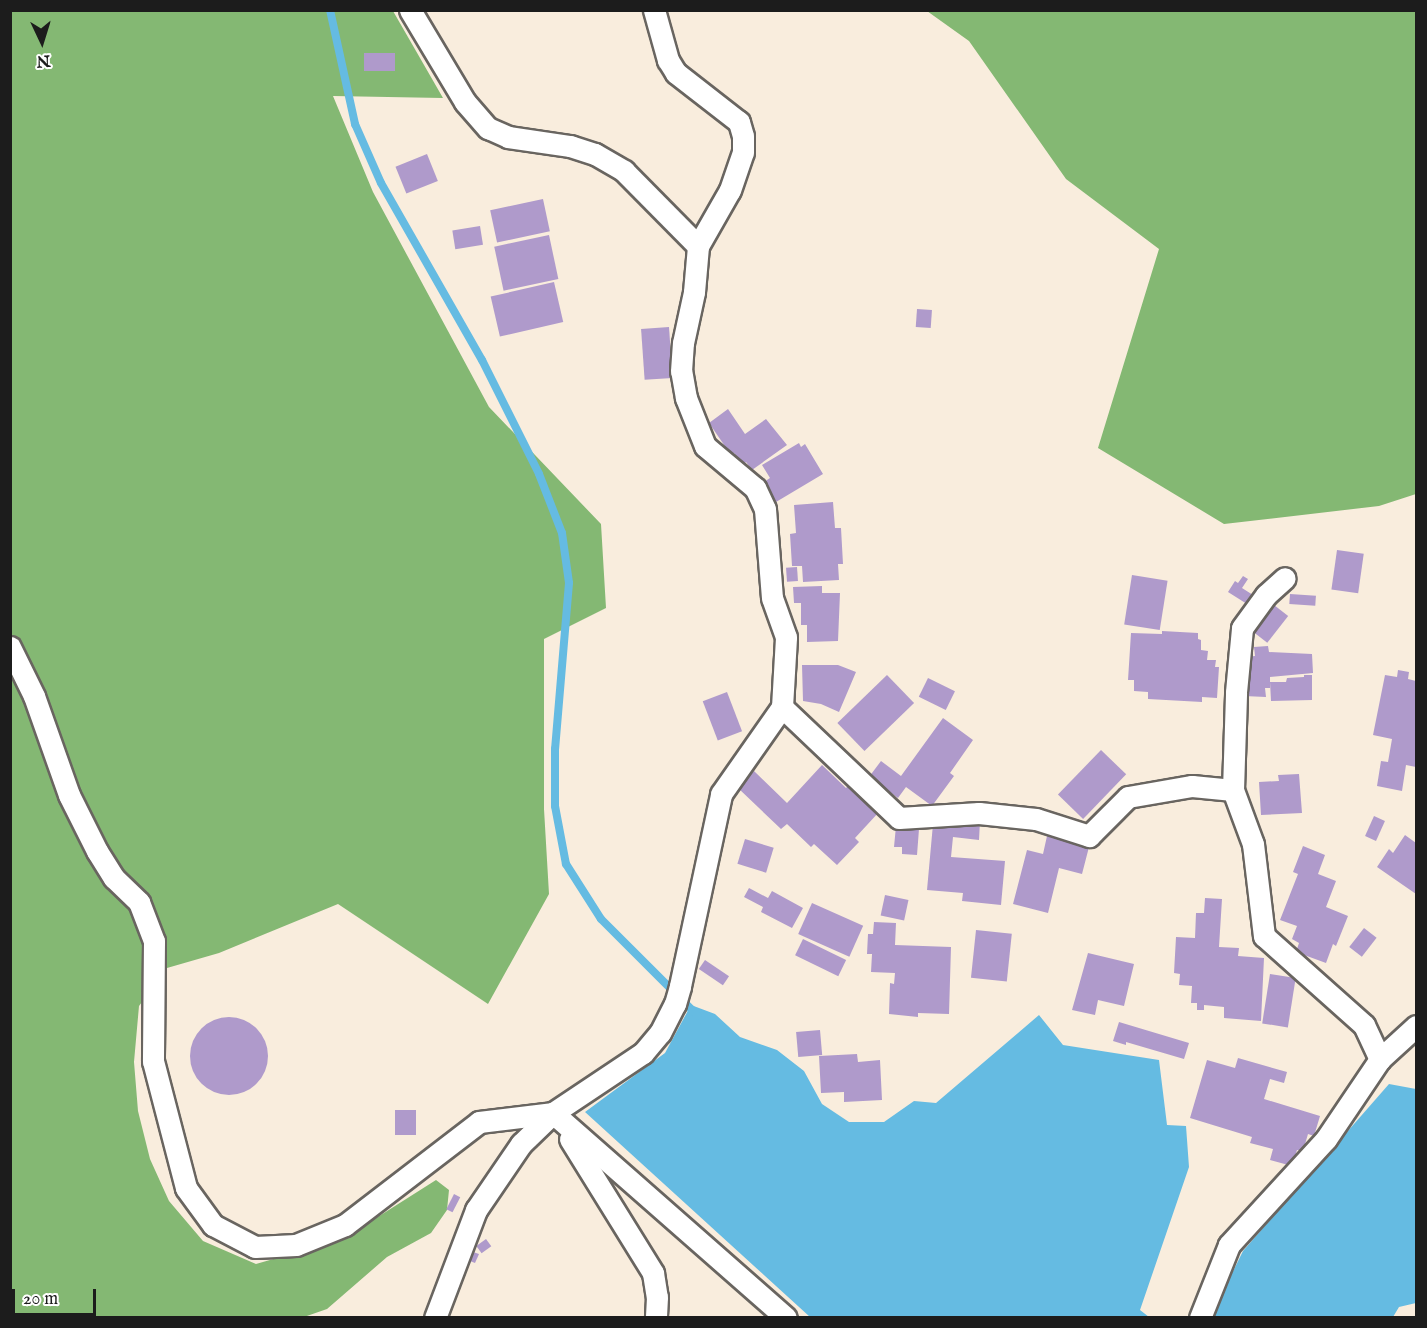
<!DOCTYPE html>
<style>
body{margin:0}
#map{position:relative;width:1427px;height:1328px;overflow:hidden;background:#f9eddd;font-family:"IM FELL English",serif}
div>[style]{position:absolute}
.forest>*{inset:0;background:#84b873}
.water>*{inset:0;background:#65bbe2}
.stream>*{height:8px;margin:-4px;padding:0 4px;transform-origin:4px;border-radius:4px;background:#65bbe2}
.building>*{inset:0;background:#af9acb;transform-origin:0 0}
.round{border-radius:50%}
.roads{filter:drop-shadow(2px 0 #696560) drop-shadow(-2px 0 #696560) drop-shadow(0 2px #696560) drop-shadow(0 -2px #696560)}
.street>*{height:21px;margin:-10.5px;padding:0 10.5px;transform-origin:10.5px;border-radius:10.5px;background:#fff}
span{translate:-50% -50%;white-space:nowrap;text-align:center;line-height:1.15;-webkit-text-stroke:6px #fff;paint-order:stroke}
.frame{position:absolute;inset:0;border:12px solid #1c1c1c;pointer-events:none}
.north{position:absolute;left:12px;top:12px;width:60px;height:60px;-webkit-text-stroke:4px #fff;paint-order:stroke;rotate:176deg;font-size:16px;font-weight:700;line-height:24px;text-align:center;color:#1c1c1c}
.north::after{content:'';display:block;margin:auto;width:21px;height:27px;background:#1c1c1c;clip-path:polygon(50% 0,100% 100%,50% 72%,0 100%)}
.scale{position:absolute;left:12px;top:1289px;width:84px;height:27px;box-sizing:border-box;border:3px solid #1c1c1c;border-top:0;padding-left:8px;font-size:18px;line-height:21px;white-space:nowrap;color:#1c1c1c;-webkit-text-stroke:4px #fff;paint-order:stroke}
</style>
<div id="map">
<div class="forest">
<i style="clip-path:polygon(10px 11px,393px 11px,443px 98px,333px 96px,373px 192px,489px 407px,601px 524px,606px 608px,544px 639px,544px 809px,549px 894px,488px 1004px,338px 904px,219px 953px,167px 968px,139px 1006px,134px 1062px,138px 1111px,150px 1159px,169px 1201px,203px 1241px,256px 1264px,343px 1239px,436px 1180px,449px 1190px,447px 1210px,431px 1233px,387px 1257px,327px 1309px,304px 1317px,11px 1317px)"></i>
<i style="clip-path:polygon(927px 11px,1416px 11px,1416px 494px,1379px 506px,1224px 524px,1098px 448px,1159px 249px,1066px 179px,969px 41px)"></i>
</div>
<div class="water">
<i style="clip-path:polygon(691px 1005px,715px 1014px,740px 1037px,777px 1050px,804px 1071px,822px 1104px,849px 1122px,884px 1122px,914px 1101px,936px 1103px,1039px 1015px,1063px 1045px,1159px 1060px,1167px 1125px,1186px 1126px,1189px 1167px,1140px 1310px,1149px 1317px,810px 1317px,585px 1112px,665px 1053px)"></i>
<i style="clip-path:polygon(1389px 1084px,1416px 1089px,1416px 1303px,1399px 1307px,1393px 1317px,1210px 1318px,1243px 1251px)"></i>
</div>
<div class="stream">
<i style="left:330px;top:10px;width:117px;rotate:77.6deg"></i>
<i style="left:355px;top:124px;width:64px;rotate:66.2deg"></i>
<i style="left:381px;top:183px;width:204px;rotate:60.3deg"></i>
<i style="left:482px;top:360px;width:127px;rotate:63.4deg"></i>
<i style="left:539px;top:474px;width:63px;rotate:68.7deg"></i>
<i style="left:562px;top:533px;width:50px;rotate:82deg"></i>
<i style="left:569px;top:583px;width:167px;rotate:94.8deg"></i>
<i style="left:555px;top:749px;width:57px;rotate:90deg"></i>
<i style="left:555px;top:806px;width:59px;rotate:79.3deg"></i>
<i style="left:566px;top:864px;width:65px;rotate:57.5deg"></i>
<i style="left:601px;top:919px;width:136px;rotate:45deg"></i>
</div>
<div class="building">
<i style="left:364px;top:53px;width:31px;height:18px"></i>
<i style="left:427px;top:154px;width:29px;height:34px;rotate:68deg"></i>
<i style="left:543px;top:199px;width:33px;height:54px;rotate:78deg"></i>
<i style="left:480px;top:226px;width:19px;height:28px;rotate:81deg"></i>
<i style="left:549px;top:235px;width:45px;height:56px;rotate:78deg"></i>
<i style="left:554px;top:282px;width:41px;height:65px;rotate:77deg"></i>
<i style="left:917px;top:309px;width:15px;height:18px;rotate:4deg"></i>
<i style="left:669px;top:327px;width:51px;height:28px;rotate:86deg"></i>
<i style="clip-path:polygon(728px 409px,745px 434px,766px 419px,787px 445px,752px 470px,746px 462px,743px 465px,734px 453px,731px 455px,709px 423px)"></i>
<i style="clip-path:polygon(799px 443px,801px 447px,805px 444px,823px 474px,776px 502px,764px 482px,770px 478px,762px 465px)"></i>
<i style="clip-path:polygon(833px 502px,835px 528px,841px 528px,843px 564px,838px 564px,839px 580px,803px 582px,802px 566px,792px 566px,790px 534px,796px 533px,794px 505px)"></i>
<i style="left:1337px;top:550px;width:27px;height:40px;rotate:8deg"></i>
<i style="left:797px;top:567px;width:14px;height:11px;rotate:86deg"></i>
<i style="left:1132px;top:575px;width:36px;height:50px;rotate:9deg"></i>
<i style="clip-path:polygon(1243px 576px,1248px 579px,1242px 588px,1253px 595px,1247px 604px,1228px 592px,1235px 581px,1238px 583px)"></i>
<i style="clip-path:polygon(822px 586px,822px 593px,840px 593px,838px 641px,807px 642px,807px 625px,801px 625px,801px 603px,794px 603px,793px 587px)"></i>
<i style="left:1290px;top:594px;width:26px;height:10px;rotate:4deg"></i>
<i style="left:1274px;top:605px;width:18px;height:34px;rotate:38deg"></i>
<i style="clip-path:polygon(1162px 631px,1198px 633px,1198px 639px,1201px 640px,1201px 650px,1208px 651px,1207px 660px,1216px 660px,1215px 667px,1219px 667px,1217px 698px,1202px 697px,1202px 702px,1148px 699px,1148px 692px,1134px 691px,1134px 680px,1128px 680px,1131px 633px,1162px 634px)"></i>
<i style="clip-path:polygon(1268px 646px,1269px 652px,1312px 654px,1313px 673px,1270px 677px,1270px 688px,1265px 688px,1266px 697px,1244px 696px,1245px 657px,1255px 656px,1254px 647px)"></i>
<i style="clip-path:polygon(802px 665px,838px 665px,856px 672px,839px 712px,821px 704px,803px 701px)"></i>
<i style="clip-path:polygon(1398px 670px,1409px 672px,1408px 679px,1416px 681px,1416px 767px,1406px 765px,1402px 791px,1377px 786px,1381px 761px,1388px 762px,1392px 739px,1373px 735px,1385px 675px,1397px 677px)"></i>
<i style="left:887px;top:675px;width:39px;height:69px;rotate:46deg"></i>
<i style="clip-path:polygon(1304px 675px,1312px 675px,1312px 700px,1271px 701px,1270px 682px,1286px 682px,1287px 678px,1304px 677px)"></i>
<i style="left:928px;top:678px;width:30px;height:21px;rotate:26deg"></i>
<i style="left:727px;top:692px;width:42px;height:26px;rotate:69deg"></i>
<i style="clip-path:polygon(943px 718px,973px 740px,950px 773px,954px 776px,932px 806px,906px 787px,898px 798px,869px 777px,881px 761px,901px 776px)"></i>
<i style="left:1101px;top:750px;width:35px;height:62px;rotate:44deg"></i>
<i style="clip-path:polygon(822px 765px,846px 788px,850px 784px,879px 812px,855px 838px,859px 842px,837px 865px,814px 844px,811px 847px,787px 824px,781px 829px,738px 788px,754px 771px,787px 803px)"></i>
<i style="clip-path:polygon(1299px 774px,1302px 813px,1261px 815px,1259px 782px,1279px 781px,1278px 775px)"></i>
<i style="left:1374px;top:816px;width:12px;height:22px;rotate:24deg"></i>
<i style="clip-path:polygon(955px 819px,980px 821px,979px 840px,953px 837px,951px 857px,1005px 861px,1001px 905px,962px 901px,963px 893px,927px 890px,933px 824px,954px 826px)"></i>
<i style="clip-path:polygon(896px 826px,919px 829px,917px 855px,902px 854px,902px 847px,894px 847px)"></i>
<i style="clip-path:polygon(1405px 835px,1416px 843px,1416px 894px,1377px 867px,1389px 849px,1393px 853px)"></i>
<i style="clip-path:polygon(1047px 836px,1089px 847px,1082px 874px,1059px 868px,1048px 913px,1013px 904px,1027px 850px,1043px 854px)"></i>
<i style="left:745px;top:839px;width:30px;height:26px;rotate:17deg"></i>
<i style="clip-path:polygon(1303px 846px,1325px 855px,1318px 874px,1336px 881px,1326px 907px,1348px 916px,1336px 946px,1333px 944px,1326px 963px,1296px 952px,1299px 943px,1292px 939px,1297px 926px,1280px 920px,1298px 874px,1293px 872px)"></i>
<i style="clip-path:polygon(749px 888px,768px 898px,772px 891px,803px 908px,792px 928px,761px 912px,763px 907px,744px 897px)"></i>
<i style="left:885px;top:895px;width:24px;height:21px;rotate:12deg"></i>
<i style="clip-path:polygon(1205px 898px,1222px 899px,1219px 947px,1239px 948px,1238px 956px,1264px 958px,1261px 1021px,1224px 1018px,1224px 1007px,1204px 1005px,1204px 1010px,1197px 1010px,1197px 1003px,1191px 1003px,1192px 986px,1179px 985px,1180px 974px,1174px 973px,1176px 937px,1195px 938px,1196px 913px,1204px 913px)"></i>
<i style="left:812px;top:903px;width:56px;height:34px;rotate:24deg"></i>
<i style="clip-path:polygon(874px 922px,896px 923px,895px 945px,951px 947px,949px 1014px,918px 1013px,918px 1017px,889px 1014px,890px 983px,894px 984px,895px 973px,871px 972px,872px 954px,867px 954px,868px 934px,873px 934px)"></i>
<i style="left:1364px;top:928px;width:16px;height:24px;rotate:38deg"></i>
<i style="left:976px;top:930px;width:36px;height:48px;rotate:6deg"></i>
<i style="left:803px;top:939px;width:48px;height:18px;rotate:26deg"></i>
<i style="clip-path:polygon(1088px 953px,1134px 964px,1124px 1006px,1098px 1000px,1095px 1015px,1072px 1010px)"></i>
<i style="left:705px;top:960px;width:29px;height:11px;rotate:34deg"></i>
<i style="left:1270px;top:974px;width:26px;height:50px;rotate:9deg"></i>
<i class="round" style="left:190px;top:1017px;width:78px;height:78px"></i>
<i style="clip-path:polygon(1119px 1022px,1189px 1043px,1184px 1059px,1126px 1042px,1126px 1045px,1113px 1041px)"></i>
<i style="left:820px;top:1030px;width:25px;height:24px;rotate:85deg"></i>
<i style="clip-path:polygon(857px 1054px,858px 1062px,880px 1060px,882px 1100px,844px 1102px,844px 1092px,821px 1093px,819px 1056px)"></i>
<i style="clip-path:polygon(1238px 1058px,1287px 1072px,1284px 1083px,1270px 1079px,1264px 1099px,1320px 1116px,1314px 1136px,1308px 1134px,1303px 1151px,1297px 1150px,1292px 1166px,1270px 1160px,1273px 1149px,1250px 1143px,1252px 1137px,1190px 1118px,1207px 1060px,1235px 1068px)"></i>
<i style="left:416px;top:1110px;width:25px;height:21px;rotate:90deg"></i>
<i style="left:454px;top:1194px;width:7px;height:17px;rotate:27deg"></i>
<i style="left:486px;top:1239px;width:9px;height:12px;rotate:54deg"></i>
<i style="clip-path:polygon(473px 1252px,479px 1254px,475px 1263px,470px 1261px)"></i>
</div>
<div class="roads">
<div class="street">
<i style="left:410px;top:10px;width:107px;rotate:59.1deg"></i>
<i style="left:465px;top:102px;width:35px;rotate:49deg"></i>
<i style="left:488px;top:128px;width:22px;rotate:24deg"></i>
<i style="left:508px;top:137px;width:63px;rotate:8.3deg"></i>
<i style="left:570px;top:146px;width:26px;rotate:18deg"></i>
<i style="left:595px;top:154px;width:34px;rotate:30deg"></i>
<i style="left:624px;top:171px;width:105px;rotate:45.4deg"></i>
<i style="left:10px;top:647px;width:55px;rotate:63.9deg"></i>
<i style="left:34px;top:696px;width:105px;rotate:70.5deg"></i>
<i style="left:69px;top:795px;width:63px;rotate:63.4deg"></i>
<i style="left:97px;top:851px;width:32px;rotate:58deg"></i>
<i style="left:114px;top:878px;width:35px;rotate:44deg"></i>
<i style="left:139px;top:902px;width:42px;rotate:69deg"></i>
<i style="left:154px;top:941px;width:120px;rotate:90.5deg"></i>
<i style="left:153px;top:1061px;width:131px;rotate:75.4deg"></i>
<i style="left:186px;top:1188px;width:46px;rotate:53.9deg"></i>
<i style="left:213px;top:1225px;width:47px;rotate:27.6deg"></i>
<i style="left:255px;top:1247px;width:41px;rotate:-2.8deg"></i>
<i style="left:296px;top:1245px;width:53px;rotate:-22.2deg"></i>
<i style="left:345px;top:1225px;width:169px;rotate:-37.5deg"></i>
<i style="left:479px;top:1122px;width:75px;rotate:-6.9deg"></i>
<i style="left:553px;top:1113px;width:310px;rotate:41.3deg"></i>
<i style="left:782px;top:707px;width:161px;rotate:43.5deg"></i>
<i style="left:899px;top:818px;width:80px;rotate:-3.6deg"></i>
<i style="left:979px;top:813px;width:57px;rotate:6deg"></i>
<i style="left:1036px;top:819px;width:56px;rotate:17.8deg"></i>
<i style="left:1089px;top:836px;width:55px;rotate:-45deg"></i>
<i style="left:1128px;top:797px;width:65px;rotate:-9.8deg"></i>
<i style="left:1192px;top:786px;width:41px;rotate:5.6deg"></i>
<i style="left:1233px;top:790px;width:58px;rotate:69.7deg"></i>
<i style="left:1253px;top:844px;width:93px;rotate:83.2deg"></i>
<i style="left:1264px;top:936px;width:134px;rotate:41.7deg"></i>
<i style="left:1364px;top:1025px;width:38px;rotate:65deg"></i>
<i style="left:1380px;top:1059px;width:97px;rotate:124deg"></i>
<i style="left:1326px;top:1139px;width:144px;rotate:132.5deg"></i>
<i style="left:1229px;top:1245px;width:79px;rotate:111.7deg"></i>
<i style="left:1233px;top:790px;width:98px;rotate:-88.2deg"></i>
<i style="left:1236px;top:692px;width:64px;rotate:-84.6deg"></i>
<i style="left:1242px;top:628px;width:41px;rotate:-54deg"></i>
<i style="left:1266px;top:595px;width:25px;rotate:-42deg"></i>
<i style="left:1380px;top:1059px;width:49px;rotate:-42.5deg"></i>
<i style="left:570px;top:1139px;width:158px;rotate:58.2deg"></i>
<i style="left:653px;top:1273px;width:24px;rotate:81deg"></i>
<i style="left:657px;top:1297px;width:21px;rotate:93deg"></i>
<i style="left:435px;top:1318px;width:116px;rotate:-69.2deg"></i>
<i style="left:476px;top:1210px;width:80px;rotate:-55.7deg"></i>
<i style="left:521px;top:1144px;width:45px;rotate:-44.1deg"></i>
<i style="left:553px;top:1113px;width:108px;rotate:-33.7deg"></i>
<i style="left:643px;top:1053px;width:26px;rotate:-50deg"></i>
<i style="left:660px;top:1033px;width:33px;rotate:-63deg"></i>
<i style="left:675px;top:1004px;width:19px;rotate:-74deg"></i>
<i style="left:680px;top:986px;width:196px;rotate:-77.9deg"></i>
<i style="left:721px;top:794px;width:106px;rotate:-55deg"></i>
<i style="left:782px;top:707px;width:70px;rotate:-86.7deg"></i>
<i style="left:786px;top:637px;width:41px;rotate:-109.7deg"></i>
<i style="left:772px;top:598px;width:89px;rotate:-94.5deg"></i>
<i style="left:765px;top:509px;width:23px;rotate:-115deg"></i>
<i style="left:755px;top:488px;width:65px;rotate:-140deg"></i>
<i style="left:705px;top:446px;width:52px;rotate:-111.6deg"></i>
<i style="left:686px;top:398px;width:27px;rotate:-100deg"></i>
<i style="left:681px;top:371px;width:28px;rotate:-86deg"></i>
<i style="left:683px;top:343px;width:52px;rotate:-77.8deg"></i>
<i style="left:694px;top:292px;width:46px;rotate:-85deg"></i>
<i style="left:698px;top:246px;width:64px;rotate:-60.3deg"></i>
<i style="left:730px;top:190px;width:40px;rotate:-71.1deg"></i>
<i style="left:743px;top:152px;width:16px;rotate:-90deg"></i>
<i style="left:743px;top:136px;width:15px;rotate:-106deg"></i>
<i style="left:739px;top:122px;width:80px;rotate:-142.1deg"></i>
<i style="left:676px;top:73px;width:15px;rotate:-122deg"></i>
<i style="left:668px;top:60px;width:52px;rotate:-105.6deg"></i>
</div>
</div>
<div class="frame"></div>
<div class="north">N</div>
<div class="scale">20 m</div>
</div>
